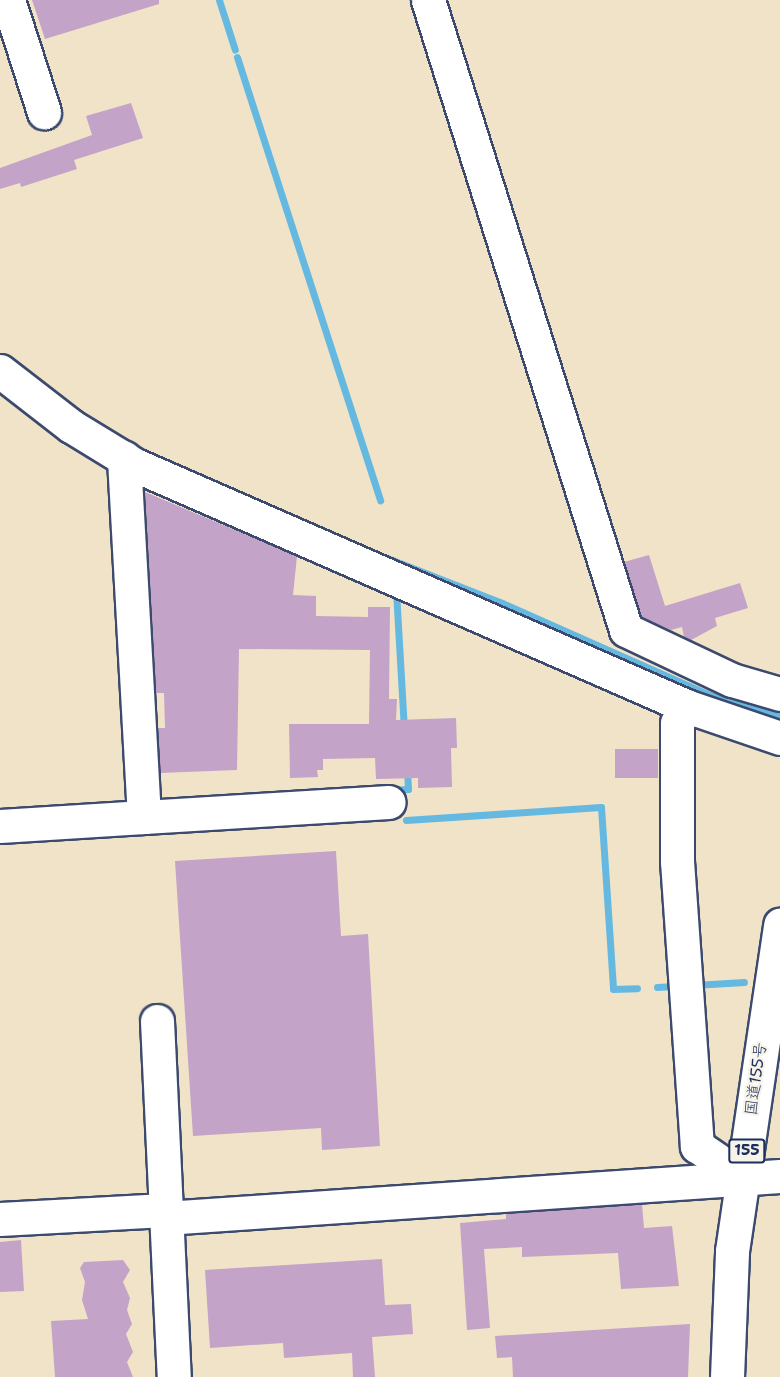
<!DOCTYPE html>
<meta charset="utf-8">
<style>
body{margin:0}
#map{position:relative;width:780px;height:1377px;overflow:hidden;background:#f1e3c7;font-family:"Shantell Sans","Klee One",sans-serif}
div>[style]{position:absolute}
.stream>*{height:7px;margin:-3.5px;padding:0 3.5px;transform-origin:3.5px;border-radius:3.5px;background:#65b9e1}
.building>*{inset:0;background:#c4a3c8;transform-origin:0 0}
.roads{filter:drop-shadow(2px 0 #3b4a6e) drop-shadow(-2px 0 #3b4a6e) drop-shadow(0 2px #3b4a6e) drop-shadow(0 -2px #3b4a6e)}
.minor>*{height:33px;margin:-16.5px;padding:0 16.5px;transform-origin:16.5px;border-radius:16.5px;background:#fff}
.highway>*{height:33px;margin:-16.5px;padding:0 16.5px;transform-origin:16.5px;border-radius:16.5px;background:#fff}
span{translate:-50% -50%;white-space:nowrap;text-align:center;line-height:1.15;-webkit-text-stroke:4.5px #f7f3e8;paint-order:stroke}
.shield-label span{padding:2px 4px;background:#f7f3e8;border:2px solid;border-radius:4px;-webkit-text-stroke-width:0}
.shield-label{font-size:15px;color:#1b2f5e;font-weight:700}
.street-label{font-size:16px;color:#1b2f5e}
</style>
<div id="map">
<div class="stream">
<i style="left:219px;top:0;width:52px;rotate:72.3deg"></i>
<i style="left:237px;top:57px;width:466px;rotate:72.1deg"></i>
<i style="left:387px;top:558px;width:123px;rotate:21.4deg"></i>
<i style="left:502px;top:603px;width:227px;rotate:23.9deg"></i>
<i style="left:710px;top:695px;width:73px;rotate:15.9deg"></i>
<i style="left:396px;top:591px;width:138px;rotate:86.7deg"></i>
<i style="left:390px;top:790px;width:18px;rotate:-3deg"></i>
<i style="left:408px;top:789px;width:19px;rotate:-93deg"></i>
<i style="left:406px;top:820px;width:195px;rotate:-3.8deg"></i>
<i style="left:601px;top:807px;width:182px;rotate:86.2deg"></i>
<i style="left:613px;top:989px;width:24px;rotate:-2deg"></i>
<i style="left:694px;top:985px;width:50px;rotate:-3.4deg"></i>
<i style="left:657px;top:987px;width:22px;rotate:-3deg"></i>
</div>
<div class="building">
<i style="clip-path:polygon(32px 0,159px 0,159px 4px,45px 39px)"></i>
<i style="clip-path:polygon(131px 103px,143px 138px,74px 160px,77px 169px,21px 187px,20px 183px,0 189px,0 168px,92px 135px,86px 116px)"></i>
<i style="clip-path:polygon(145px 492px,297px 556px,293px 595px,316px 596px,316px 616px,368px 617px,368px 607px,390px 607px,389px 699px,397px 699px,396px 720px,456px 718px,457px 748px,451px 748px,452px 787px,418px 788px,418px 778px,376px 779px,375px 758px,323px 759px,323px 770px,317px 770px,318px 777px,290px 778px,289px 724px,369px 724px,370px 650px,239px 649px,237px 770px,160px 773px,158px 728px,165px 728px,164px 693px,156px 693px)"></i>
<i style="clip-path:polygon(649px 555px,665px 606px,740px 583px,748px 608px,715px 618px,717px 626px,691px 640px,684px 637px,682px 627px,671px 630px,641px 617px,624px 562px)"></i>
<i style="left:658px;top:749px;width:29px;height:43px;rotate:90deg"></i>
<i style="clip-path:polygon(336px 851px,341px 936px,368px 934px,380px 1146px,322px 1150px,321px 1128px,193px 1136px,175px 861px)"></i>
<i style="clip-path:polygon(642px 1204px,644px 1228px,672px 1226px,679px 1286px,621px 1289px,618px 1253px,522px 1257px,522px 1247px,484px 1249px,490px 1328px,467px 1330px,460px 1223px,506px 1219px,506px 1214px)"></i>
<i style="clip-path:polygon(21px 1240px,24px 1291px,0 1292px,0 1242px)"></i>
<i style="clip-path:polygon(382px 1259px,385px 1305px,411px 1304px,413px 1334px,372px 1337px,375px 1377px,353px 1377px,352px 1353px,284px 1358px,283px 1343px,210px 1348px,205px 1270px)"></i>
<i style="clip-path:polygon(123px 1260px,130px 1270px,123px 1282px,130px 1298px,127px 1310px,132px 1324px,126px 1334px,133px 1352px,127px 1362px,133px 1377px,55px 1377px,51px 1321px,88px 1319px,82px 1300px,85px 1282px,80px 1268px,84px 1262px)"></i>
<i style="clip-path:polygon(690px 1324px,688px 1377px,513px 1377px,512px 1357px,497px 1358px,495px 1336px)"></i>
</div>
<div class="roads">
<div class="minor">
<i style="left:8px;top:0;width:118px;rotate:72.2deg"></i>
<i style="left:428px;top:0;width:660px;rotate:72.55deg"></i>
<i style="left:626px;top:630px;width:117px;rotate:25.3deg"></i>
<i style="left:732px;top:680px;width:50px;rotate:16.3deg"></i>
<i style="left:0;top:371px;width:90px;rotate:37.8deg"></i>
<i style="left:71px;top:426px;width:75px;rotate:31.4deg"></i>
<i style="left:135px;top:465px;width:601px;rotate:23.62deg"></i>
<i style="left:686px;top:706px;width:99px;rotate:18.8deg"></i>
<i style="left:686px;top:706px;width:19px;rotate:118deg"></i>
<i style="left:677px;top:723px;width:138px;rotate:90deg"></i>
<i style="left:677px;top:861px;width:286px;rotate:86deg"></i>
<i style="left:697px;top:1146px;width:57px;rotate:34.2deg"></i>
<i style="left:144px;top:817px;width:245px;rotate:-3.5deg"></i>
<i style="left:0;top:826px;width:144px;rotate:-3.6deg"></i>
<i style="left:144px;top:817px;width:360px;rotate:-93.2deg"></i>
<i style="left:157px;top:1021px;width:356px;rotate:87.3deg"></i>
<i style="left:165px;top:1218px;width:616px;rotate:-3.91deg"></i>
<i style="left:0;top:1219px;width:165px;rotate:-3.1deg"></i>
</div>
<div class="highway">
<i style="left:727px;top:1377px;width:126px;rotate:-87.7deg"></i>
<i style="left:732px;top:1251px;width:330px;rotate:-81.6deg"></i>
</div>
</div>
<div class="shield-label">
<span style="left:747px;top:1151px">155</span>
</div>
<div class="street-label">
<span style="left:756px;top:1079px;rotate:-82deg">国道155号</span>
</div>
</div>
